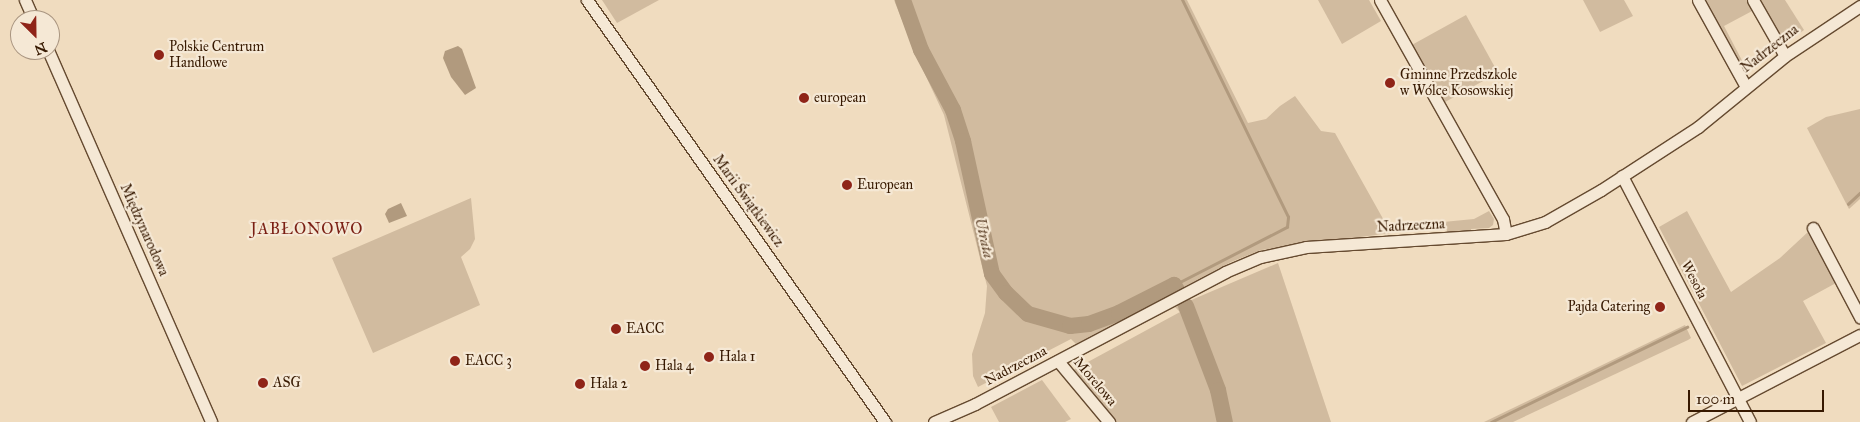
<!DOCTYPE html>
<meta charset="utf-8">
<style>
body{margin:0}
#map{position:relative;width:1860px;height:422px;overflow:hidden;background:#f0dcbf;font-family:"IM FELL Great Primer",serif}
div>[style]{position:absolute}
.green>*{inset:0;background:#d1bb9f;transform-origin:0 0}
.water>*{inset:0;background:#b19a7e}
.stream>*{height:2.5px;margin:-1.25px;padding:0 1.25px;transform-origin:1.25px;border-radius:1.25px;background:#b19a7e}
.river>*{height:16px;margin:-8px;padding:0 8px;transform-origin:8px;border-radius:8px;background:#b19a7e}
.roads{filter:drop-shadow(1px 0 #654a30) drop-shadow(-1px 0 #654a30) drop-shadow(0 1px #654a30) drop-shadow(0 -1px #654a30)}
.minor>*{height:11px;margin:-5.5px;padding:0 5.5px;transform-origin:5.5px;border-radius:5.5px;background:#f5e8d5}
.dots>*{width:14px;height:14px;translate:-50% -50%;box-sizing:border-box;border:2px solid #f5e8d5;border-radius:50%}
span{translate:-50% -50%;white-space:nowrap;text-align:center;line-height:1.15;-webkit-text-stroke:4.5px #f5e8d5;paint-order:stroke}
.poi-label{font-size:14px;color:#371901}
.left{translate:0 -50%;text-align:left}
.right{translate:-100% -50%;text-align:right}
.street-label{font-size:14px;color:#371901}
.water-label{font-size:15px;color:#62462d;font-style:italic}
.quarter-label{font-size:16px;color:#7a1f14;letter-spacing:1px}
.north{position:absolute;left:10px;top:10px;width:50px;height:50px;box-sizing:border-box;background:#f5e8d5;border:1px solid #a99580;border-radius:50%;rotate:157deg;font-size:14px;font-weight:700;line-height:20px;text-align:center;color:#371901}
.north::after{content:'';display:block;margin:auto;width:18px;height:22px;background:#8f2418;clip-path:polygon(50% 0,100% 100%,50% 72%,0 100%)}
.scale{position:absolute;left:1688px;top:390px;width:136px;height:22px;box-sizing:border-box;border:2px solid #371901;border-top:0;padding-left:6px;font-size:15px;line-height:18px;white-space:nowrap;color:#371901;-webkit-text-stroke:4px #f5e8d5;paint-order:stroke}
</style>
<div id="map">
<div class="green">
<i style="clip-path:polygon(602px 0,659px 0,617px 23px)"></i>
<i style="clip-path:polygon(894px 0,1187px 0,1248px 123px,1266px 119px,1280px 106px,1295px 96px,1321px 131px,1335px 133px,1391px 233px,1261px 250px,1231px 262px,1076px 344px,1071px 339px,978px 387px,973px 376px,972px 354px,985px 313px,987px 286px,944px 115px,916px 55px)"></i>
<i style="clip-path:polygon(1318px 0,1369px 0,1381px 21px,1342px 44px)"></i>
<i style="clip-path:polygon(1583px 0,1624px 0,1633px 16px,1600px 32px)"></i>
<i style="clip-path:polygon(1703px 0,1748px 0,1754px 10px,1724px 26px,1748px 72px,1745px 79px)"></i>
<i style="clip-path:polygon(1757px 0,1785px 0,1804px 30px,1787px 43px,1780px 41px)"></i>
<i style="left:1466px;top:15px;width:66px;height:62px;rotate:61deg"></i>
<i style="clip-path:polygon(1860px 109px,1860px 199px,1849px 209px,1807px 128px,1826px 117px)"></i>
<i style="clip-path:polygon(471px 198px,475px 239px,470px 249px,461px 257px,480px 305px,373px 353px,332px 258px)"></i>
<i style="clip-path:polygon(1489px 211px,1494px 219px,1493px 225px,1489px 228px,1471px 229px,1471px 233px,1449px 235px,1443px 222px,1474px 219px)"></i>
<i style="clip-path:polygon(1687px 211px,1731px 292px,1780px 258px,1809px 231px,1836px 283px,1803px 301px,1826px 343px,1742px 386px,1659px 227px)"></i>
<i style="clip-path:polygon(1278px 263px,1331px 422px,1116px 422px,1073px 370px,1180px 312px,1175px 307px)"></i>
<i style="clip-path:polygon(1685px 325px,1691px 338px,1688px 340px,1513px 422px,1484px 422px)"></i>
<i style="clip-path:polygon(1042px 380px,1071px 419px,1065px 422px,999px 422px,991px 407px)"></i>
</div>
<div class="water">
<i style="clip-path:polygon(458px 46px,462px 49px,476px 88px,465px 95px,451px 77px,443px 58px,445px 51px)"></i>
<i style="clip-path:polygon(401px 203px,407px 216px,389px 223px,385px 214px,388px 209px)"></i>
</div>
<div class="stream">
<i style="left:1848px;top:204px;width:16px;rotate:-43deg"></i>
<i style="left:1174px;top:285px;width:127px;rotate:-27.2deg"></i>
<i style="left:1287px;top:227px;width:10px;rotate:-84deg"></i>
<i style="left:1288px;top:217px;width:242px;rotate:-116deg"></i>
<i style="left:1491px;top:422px;width:218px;rotate:-25.9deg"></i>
</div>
<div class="river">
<i style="left:903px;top:0;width:53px;rotate:70.2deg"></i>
<i style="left:921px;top:50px;width:68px;rotate:61.9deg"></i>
<i style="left:953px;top:110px;width:33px;rotate:72deg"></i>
<i style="left:963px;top:141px;width:136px;rotate:77.7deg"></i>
<i style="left:992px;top:274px;width:24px;rotate:54deg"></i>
<i style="left:1006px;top:293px;width:30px;rotate:44deg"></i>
<i style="left:1028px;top:314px;width:44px;rotate:15.9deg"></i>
<i style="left:1070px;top:326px;width:19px;rotate:-6deg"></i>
<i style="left:1089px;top:324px;width:32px;rotate:-20deg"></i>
<i style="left:1119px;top:313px;width:62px;rotate:-27deg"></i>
<i style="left:1174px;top:285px;width:6px;rotate:59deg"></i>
<i style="left:1186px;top:306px;width:90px;rotate:69.1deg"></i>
<i style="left:1218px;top:390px;width:33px;rotate:78deg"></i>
</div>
<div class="roads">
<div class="minor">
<i style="left:25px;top:0;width:22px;rotate:66deg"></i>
<i style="left:587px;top:0;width:517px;rotate:54.77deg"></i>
<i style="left:1380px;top:0;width:251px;rotate:60.7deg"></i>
<i style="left:1503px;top:219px;width:15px;rotate:79deg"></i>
<i style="left:1698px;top:0;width:99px;rotate:61.1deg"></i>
<i style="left:1753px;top:0;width:64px;rotate:60.3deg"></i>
<i style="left:48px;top:50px;width:406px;rotate:66.3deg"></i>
<i style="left:1622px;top:176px;width:277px;rotate:62.5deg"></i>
<i style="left:1813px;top:228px;width:101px;rotate:62.2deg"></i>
<i style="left:1058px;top:361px;width:80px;rotate:50.1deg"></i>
<i style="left:934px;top:422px;width:45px;rotate:-23.7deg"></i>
<i style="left:975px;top:404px;width:283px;rotate:-27.8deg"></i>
<i style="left:1225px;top:272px;width:39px;rotate:-23deg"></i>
<i style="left:1261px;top:257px;width:46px;rotate:-12.5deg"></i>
<i style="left:1306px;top:247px;width:200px;rotate:-3.7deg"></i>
<i style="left:1506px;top:234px;width:41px;rotate:-17.1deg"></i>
<i style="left:1545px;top:222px;width:64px;rotate:-29.7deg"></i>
<i style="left:1601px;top:190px;width:116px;rotate:-33deg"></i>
<i style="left:1698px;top:127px;width:112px;rotate:-39.2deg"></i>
<i style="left:1785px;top:56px;width:90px;rotate:-33.7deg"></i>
<i style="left:1692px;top:422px;width:189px;rotate:-27.4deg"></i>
</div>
</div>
<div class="dots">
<i style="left:159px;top:55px;background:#8f2418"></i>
<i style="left:1390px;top:83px;background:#8f2418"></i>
<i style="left:804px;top:98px;background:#8f2418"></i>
<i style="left:847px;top:185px;background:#8f2418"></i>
<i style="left:1660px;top:307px;background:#8f2418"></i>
<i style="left:616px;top:329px;background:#8f2418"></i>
<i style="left:709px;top:357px;background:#8f2418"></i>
<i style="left:455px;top:361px;background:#8f2418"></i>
<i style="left:645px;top:366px;background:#8f2418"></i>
<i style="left:263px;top:383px;background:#8f2418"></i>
<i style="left:580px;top:384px;background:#8f2418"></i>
</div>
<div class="poi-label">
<span class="left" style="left:169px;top:55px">Polskie Centrum<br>Handlowe</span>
<span class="left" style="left:1400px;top:83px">Gminne Przedszkole<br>w Wólce Kosowskiej</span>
<span class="left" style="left:814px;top:98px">european</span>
<span class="left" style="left:857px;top:185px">European</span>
<span class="right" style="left:1650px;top:307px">Pajda Catering</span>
<span class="left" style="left:626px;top:329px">EACC</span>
<span class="left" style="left:719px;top:357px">Hala 1</span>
<span class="left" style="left:465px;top:361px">EACC 3</span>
<span class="left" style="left:655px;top:366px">Hala 4</span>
<span class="left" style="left:273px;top:383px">ASG</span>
<span class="left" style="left:590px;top:384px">Hala 2</span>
</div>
<div class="street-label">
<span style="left:1770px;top:49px;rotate:-38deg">Nadrzeczna</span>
<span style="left:748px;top:201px;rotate:54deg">Marii Świątkiewicz</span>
<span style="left:1411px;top:226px;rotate:-3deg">Nadrzeczna</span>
<span style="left:144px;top:230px;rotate:66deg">Międzynarodowa</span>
<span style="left:1694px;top:280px;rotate:63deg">Wesoła</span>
<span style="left:1016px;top:366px;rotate:-28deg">Nadrzeczna</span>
<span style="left:1095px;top:382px;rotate:50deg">Morelowa</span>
</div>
<div class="water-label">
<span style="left:984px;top:238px;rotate:77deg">Utrata</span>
</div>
<div class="quarter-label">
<span style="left:307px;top:229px">JABŁONOWO</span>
</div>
<div class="north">N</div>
<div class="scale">100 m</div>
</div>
